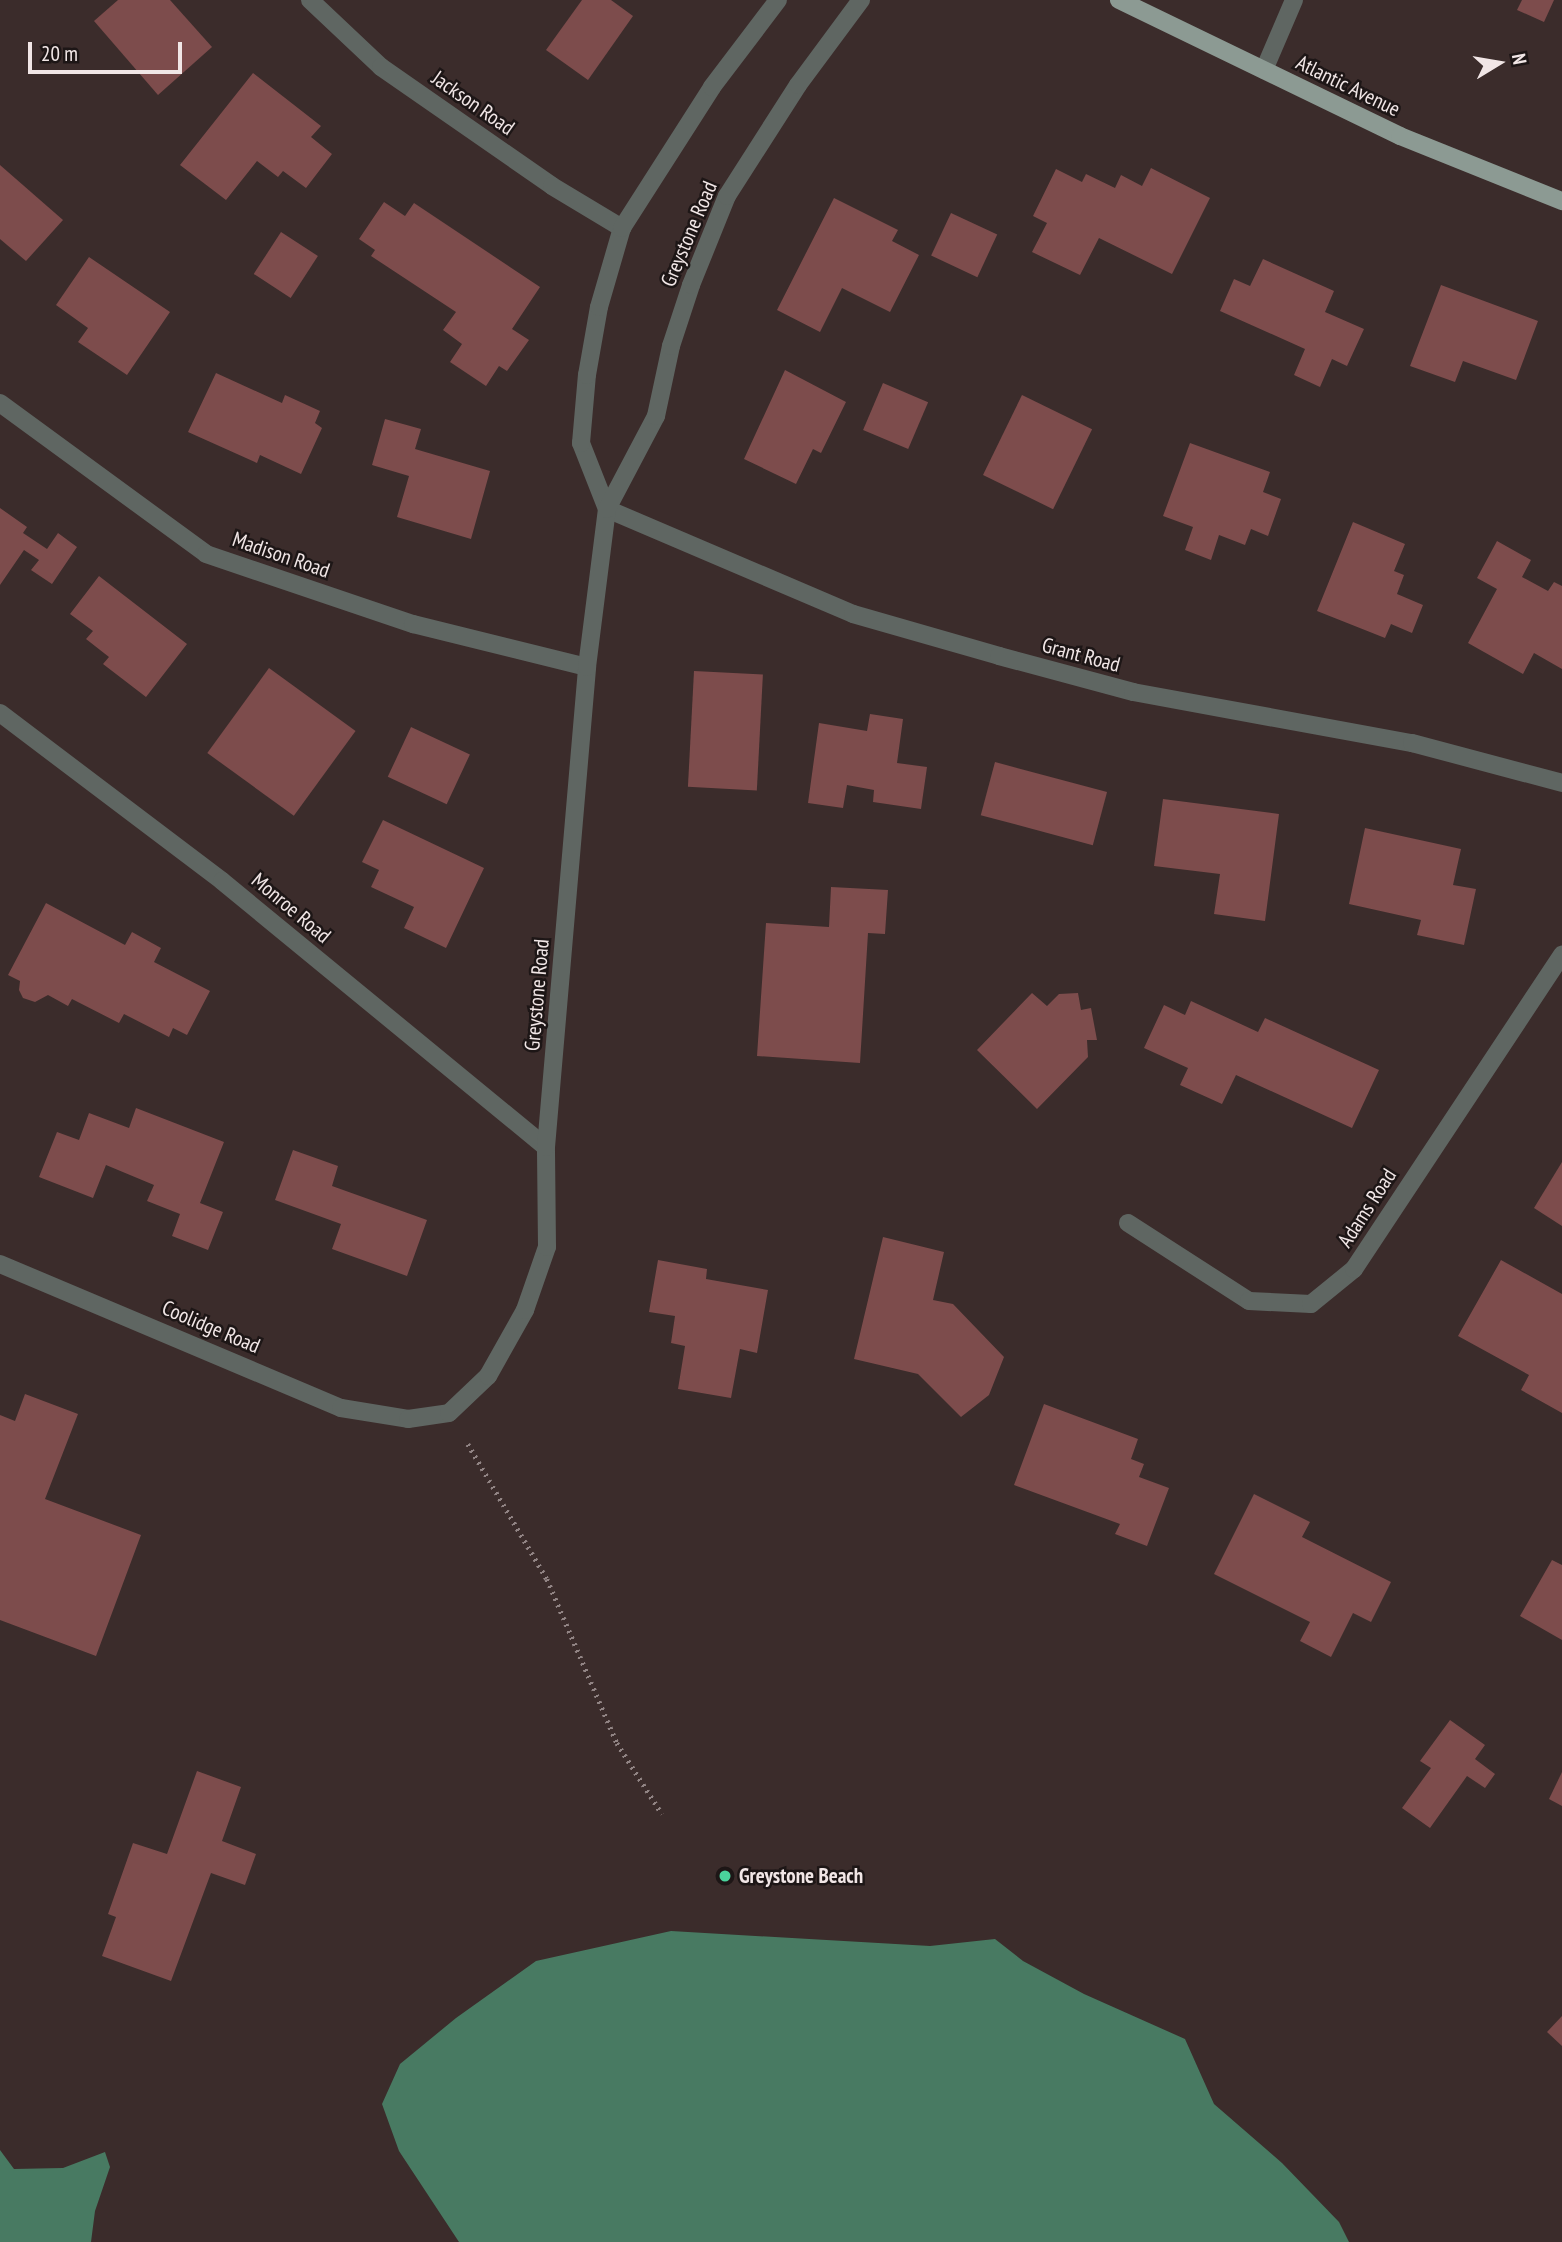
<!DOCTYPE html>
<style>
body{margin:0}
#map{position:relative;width:1562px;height:2242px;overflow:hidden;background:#3b2c2b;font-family:"PT Sans Narrow",sans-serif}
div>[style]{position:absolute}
.water>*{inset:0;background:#487a62}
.building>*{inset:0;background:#7d4c4c;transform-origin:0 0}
.path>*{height:4.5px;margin-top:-2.25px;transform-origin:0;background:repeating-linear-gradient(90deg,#918484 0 2px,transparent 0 7px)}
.street>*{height:18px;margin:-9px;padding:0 9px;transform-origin:9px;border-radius:9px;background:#5f6662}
.primary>*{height:18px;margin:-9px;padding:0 9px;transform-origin:9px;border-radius:9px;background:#8c9a93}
.dots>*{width:19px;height:19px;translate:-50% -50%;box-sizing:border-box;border:4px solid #1d1616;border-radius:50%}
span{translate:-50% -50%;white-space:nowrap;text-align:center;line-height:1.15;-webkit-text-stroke:5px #1d1616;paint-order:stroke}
.street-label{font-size:21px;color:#f1e6e6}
.poi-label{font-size:21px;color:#f1e6e6;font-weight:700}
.left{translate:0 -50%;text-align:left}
.north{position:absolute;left:1464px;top:28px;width:70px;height:70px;-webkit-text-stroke:5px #1d1616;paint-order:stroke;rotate:79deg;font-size:19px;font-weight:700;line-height:28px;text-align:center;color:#f1e6e6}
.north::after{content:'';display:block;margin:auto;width:24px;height:32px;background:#f1e6e6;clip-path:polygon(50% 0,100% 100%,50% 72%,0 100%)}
.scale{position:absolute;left:28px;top:42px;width:154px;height:32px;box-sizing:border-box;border:4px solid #f1e6e6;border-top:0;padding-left:9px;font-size:21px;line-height:24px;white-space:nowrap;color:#f1e6e6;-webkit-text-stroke:5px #1d1616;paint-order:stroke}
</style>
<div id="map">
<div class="water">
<i style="clip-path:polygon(671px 1931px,930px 1946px,995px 1939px,1023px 1961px,1084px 1994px,1185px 2039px,1214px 2104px,1282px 2163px,1339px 2222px,1349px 2242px,459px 2242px,399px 2151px,382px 2104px,400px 2064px,456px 2018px,536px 1961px)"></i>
<i style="clip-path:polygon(0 2150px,14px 2169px,63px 2168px,105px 2152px,110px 2167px,95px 2211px,91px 2242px,0 2242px)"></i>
</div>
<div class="building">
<i style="clip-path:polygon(118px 0,170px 0,212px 47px,158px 95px,94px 21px)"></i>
<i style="clip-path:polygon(582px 0,611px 0,633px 16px,588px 80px,546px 50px)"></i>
<i style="clip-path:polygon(1522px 0,1554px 0,1544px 22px,1517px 10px)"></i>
<i style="clip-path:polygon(253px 73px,321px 126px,311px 137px,332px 154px,306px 188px,283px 171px,278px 177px,257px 161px,226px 200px,180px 165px)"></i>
<i style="clip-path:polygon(0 165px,63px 220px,26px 261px,0 239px)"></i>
<i style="clip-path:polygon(1151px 168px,1210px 198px,1172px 274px,1099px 238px,1080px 275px,1032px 252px,1047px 223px,1033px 216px,1056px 169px,1082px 182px,1086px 174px,1115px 188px,1121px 175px,1142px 186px)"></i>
<i style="clip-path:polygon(834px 198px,898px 230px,892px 241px,919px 255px,890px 312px,842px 288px,820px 332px,777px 310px)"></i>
<i style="clip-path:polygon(384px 202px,405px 216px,414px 203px,540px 287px,512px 329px,529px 340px,507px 371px,499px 366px,486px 386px,450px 362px,462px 344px,443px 330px,456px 312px,371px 256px,375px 250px,359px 239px)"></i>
<i style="left:951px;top:213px;width:51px;height:47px;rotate:25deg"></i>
<i style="left:281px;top:232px;width:44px;height:50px;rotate:33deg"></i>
<i style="clip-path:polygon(89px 257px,170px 312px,127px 375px,78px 342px,88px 328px,56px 305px)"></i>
<i style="clip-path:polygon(1263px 259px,1334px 291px,1325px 312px,1364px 329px,1347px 366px,1332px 359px,1320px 387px,1294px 375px,1305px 349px,1220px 311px,1234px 279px,1250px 286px)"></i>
<i style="clip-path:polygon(1441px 285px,1538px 321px,1516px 380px,1463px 361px,1455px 382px,1410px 366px)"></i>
<i style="clip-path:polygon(785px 370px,846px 402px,821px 453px,813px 449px,796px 484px,744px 459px)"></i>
<i style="clip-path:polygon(216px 373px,282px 403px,285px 395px,320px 411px,315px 423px,322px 428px,301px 474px,260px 455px,257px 463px,188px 432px)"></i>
<i style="left:883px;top:383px;width:49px;height:51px;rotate:23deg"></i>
<i style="left:1022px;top:395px;width:78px;height:89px;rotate:26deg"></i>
<i style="clip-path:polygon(385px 419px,421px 429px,415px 449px,490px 471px,471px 539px,397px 517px,409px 476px,372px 465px)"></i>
<i style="clip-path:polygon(1190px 443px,1270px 472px,1263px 492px,1281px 499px,1268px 536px,1251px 529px,1245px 545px,1219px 535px,1211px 560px,1185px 550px,1193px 527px,1163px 516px)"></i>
<i style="clip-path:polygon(0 508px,27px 527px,23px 533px,47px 549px,58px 533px,77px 547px,52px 584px,31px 570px,39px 560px,24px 550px,0 585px)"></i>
<i style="clip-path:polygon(1353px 522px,1405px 544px,1394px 571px,1404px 575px,1397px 594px,1423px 605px,1412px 633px,1391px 624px,1385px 638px,1317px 611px)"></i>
<i style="clip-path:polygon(1497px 541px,1531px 560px,1522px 577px,1548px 591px,1554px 582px,1562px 586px,1562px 669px,1534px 653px,1523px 674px,1468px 643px,1497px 589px,1477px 578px)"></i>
<i style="clip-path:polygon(99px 576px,187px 644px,146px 697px,103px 664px,109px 657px,86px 639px,93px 631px,70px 614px)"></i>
<i style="left:269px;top:668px;width:107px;height:105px;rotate:36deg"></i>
<i style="left:694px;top:671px;width:69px;height:116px;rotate:3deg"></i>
<i style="clip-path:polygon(870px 714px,903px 719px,897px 763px,927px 767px,921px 809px,873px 802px,874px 790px,847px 785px,843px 808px,808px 803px,819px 723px,867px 731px)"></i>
<i style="left:411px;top:727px;width:65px;height:55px;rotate:25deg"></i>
<i style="left:995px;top:762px;width:116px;height:55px;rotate:15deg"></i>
<i style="clip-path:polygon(1163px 799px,1279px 814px,1265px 921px,1214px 914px,1220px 874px,1154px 866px)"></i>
<i style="clip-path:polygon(383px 820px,484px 868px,446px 948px,404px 928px,414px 907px,371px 887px,379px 870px,362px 862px)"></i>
<i style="clip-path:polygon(1365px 828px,1461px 849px,1453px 885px,1476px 889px,1464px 945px,1417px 935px,1421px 920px,1349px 904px)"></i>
<i style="clip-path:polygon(831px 887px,888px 890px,885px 934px,868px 933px,860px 1063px,757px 1056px,766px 923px,829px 927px)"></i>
<i style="clip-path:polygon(46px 903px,125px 945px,132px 932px,161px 948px,154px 962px,210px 991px,187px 1035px,173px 1028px,169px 1037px,124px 1014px,119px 1023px,72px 999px,68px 1006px,48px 995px,35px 1002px,23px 998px,19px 990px,20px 981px,8px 975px)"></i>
<i style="clip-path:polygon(1032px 993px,1047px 1006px,1059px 994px,1078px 993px,1081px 1010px,1091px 1008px,1097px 1040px,1087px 1040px,1088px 1057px,1037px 1109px,977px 1050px)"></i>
<i style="clip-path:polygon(1191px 1001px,1258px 1032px,1265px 1018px,1379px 1070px,1352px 1128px,1236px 1075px,1222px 1104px,1180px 1085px,1188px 1068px,1144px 1048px,1164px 1005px,1185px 1015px)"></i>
<i style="clip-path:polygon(136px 1108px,224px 1142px,200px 1203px,223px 1212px,208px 1250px,172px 1236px,180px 1214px,147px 1201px,154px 1185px,106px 1165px,93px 1198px,39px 1177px,57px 1132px,79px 1140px,89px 1113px,129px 1128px)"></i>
<i style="clip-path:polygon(293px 1150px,338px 1166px,332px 1186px,427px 1220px,407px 1276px,332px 1249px,341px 1224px,275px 1200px)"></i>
<i style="clip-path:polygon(1562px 1162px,1562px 1226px,1534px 1208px)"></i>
<i style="clip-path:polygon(883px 1237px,944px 1252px,933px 1300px,953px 1304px,1004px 1357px,989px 1395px,961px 1417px,918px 1374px,854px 1359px)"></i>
<i style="clip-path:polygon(658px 1260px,707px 1269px,706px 1279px,768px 1290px,757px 1353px,740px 1349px,731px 1398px,678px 1389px,685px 1346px,671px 1343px,675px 1316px,649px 1312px)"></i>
<i style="clip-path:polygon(1501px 1260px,1562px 1294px,1562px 1413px,1521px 1390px,1529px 1375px,1458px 1336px)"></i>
<i style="clip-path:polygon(25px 1394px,78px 1414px,45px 1499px,141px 1535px,96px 1656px,0 1620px,0 1415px,15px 1421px)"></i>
<i style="clip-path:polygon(1044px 1404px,1138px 1439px,1131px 1459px,1144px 1464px,1139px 1477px,1169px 1488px,1147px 1546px,1115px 1534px,1120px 1524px,1014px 1485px)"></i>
<i style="clip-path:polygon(1254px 1494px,1310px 1522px,1302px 1537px,1391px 1582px,1371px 1622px,1353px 1613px,1331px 1657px,1300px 1641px,1310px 1622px,1214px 1574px)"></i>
<i style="clip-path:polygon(1552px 1560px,1562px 1565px,1562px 1640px,1520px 1616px)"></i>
<i style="clip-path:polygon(1450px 1720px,1485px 1745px,1475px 1759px,1495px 1774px,1485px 1788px,1467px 1776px,1430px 1828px,1402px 1808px,1431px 1768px,1420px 1761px)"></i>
<i style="clip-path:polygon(197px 1771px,241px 1787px,222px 1841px,256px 1854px,245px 1885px,211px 1873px,171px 1981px,102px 1956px,116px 1917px,108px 1914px,133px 1843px,167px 1854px)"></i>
<i style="clip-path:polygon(1562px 1772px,1562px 1806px,1549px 1799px)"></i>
<i style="clip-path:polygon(1562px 2016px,1562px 2046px,1547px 2032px)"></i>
</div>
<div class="path">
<i style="left:468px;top:1444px;width:156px;rotate:59.7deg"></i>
<i style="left:547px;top:1579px;width:178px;rotate:66.9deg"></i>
<i style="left:617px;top:1743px;width:84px;rotate:57.6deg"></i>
</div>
<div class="street">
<i style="left:310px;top:0;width:98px;rotate:43.3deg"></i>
<i style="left:381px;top:67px;width:208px;rotate:34.8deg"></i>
<i style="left:552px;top:186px;width:82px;rotate:31deg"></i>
<i style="left:1264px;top:70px;width:76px;rotate:-66.8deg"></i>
<i style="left:0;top:403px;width:255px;rotate:36.2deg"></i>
<i style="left:206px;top:554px;width:219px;rotate:18.7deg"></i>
<i style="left:413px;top:624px;width:179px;rotate:13.9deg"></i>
<i style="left:607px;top:509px;width:267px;rotate:23.1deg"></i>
<i style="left:853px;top:614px;width:152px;rotate:16deg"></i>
<i style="left:999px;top:656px;width:139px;rotate:15deg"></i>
<i style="left:1133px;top:692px;width:284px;rotate:10.4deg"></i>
<i style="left:1412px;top:743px;width:155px;rotate:14.9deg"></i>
<i style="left:607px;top:509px;width:71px;rotate:-111.5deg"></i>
<i style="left:581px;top:443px;width:68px;rotate:-85deg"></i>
<i style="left:587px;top:375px;width:69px;rotate:-80deg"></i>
<i style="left:599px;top:307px;width:82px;rotate:-73.8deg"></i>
<i style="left:622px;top:228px;width:167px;rotate:-57.4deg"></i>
<i style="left:712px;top:87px;width:109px;rotate:-52.8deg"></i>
<i style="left:0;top:713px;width:278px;rotate:37.1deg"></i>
<i style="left:222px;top:881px;width:419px;rotate:39.4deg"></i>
<i style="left:1128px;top:1223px;width:144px;rotate:32.8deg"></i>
<i style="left:1249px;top:1301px;width:62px;rotate:2.8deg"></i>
<i style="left:1311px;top:1304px;width:55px;rotate:-39.1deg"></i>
<i style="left:1354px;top:1269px;width:377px;rotate:-56.5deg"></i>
<i style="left:0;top:1264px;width:370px;rotate:22.9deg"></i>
<i style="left:341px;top:1408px;width:68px;rotate:9.3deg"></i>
<i style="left:408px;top:1419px;width:41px;rotate:-8.3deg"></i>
<i style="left:449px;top:1413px;width:54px;rotate:-43.5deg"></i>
<i style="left:488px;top:1376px;width:76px;rotate:-60.7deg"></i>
<i style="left:525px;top:1310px;width:67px;rotate:-70.8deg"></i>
<i style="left:547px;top:1247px;width:100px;rotate:-90.6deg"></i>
<i style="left:546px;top:1147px;width:482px;rotate:-85.1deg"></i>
<i style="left:587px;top:667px;width:159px;rotate:-82.8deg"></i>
<i style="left:607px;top:509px;width:105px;rotate:-62.2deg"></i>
<i style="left:656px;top:416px;width:72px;rotate:-77.9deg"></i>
<i style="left:671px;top:346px;width:64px;rotate:-71.8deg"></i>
<i style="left:691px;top:285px;width:96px;rotate:-68deg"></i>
<i style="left:727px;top:196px;width:132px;rotate:-57.4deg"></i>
<i style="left:798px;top:85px;width:106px;rotate:-53.5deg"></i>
</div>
<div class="primary">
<i style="left:1119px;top:0;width:312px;rotate:25.8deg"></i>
<i style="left:1400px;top:136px;width:175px;rotate:21.9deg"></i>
</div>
<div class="dots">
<i style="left:725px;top:1876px;background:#4ad49c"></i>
</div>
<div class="street-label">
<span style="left:1348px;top:86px;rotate:26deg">Atlantic Avenue</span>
<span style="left:473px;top:103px;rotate:35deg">Jackson Road</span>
<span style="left:689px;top:234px;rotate:-67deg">Greystone Road</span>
<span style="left:281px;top:555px;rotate:19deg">Madison Road</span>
<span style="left:1081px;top:655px;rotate:15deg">Grant Road</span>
<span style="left:291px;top:908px;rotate:40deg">Monroe Road</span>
<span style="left:537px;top:995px;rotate:-85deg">Greystone Road</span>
<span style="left:1367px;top:1208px;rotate:-57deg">Adams Road</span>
<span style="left:211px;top:1327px;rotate:23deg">Coolidge Road</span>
</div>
<div class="poi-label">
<span class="left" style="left:739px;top:1876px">Greystone Beach</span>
</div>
<div class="north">N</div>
<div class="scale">20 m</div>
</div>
